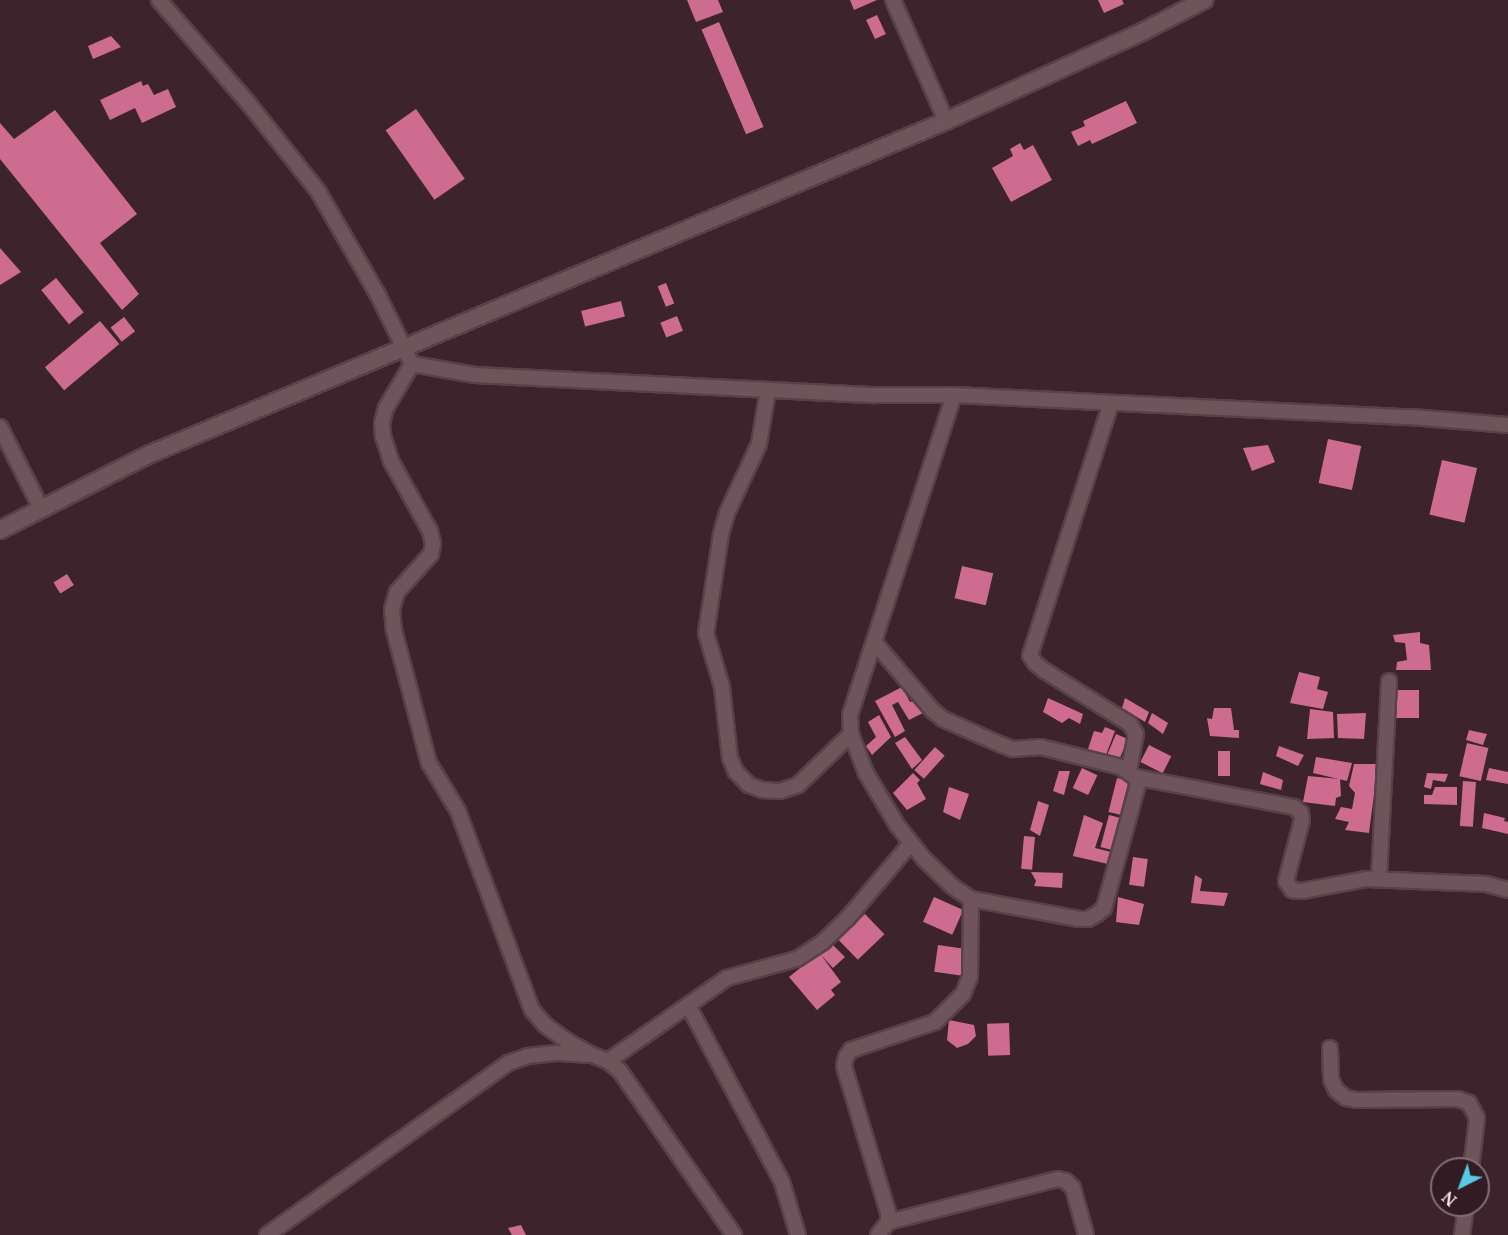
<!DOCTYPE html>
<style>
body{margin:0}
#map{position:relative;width:1508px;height:1235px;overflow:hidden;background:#3d242c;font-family:"Noto Serif",serif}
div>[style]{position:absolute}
.building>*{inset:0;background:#cd6c8f;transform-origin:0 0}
.roads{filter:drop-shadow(2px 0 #574249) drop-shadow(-2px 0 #574249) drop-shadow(0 2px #574249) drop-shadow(0 -2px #574249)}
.minor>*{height:14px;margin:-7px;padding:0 7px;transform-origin:7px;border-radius:7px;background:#70545c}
.tertiary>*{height:16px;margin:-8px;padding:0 8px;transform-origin:8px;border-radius:8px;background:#70545c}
span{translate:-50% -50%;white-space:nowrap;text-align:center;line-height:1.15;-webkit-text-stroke:6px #321b23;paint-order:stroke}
.north{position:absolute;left:1430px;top:1157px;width:60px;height:60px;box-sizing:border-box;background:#321b23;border:2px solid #826e75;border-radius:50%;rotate:222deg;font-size:16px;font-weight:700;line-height:24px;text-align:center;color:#fbeaef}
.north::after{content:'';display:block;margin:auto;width:21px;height:27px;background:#59c8e4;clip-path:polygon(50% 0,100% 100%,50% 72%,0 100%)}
</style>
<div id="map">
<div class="building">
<i style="clip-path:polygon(687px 0,718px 0,723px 12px,696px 22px)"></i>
<i style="clip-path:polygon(850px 0,877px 0,854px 10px)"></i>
<i style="clip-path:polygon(1098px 0,1122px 0,1124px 4px,1104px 13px)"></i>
<i style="left:877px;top:15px;width:21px;height:12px;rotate:65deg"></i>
<i style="left:719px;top:22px;width:114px;height:19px;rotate:67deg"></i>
<i style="clip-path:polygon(111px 36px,121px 47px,93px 59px,88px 46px)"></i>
<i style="clip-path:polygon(141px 81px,143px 86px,148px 84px,154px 95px,168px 89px,176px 107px,142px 123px,135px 108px,110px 120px,100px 100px)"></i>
<i style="clip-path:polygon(1126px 101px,1137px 123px,1092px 144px,1090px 140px,1078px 146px,1071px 132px,1085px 126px,1083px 121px)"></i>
<i style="left:416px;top:109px;width:85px;height:37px;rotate:55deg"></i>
<i style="clip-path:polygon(55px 110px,137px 214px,100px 243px,139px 294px,122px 310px,0 159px,0 123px,14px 139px)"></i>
<i style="clip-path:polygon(1020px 143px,1024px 150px,1033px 145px,1052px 180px,1011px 202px,992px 168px,1013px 156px,1010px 149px)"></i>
<i style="clip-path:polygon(0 248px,21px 272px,0 285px)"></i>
<i style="left:56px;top:278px;width:44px;height:19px;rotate:51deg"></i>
<i style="left:666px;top:283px;width:22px;height:9px;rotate:68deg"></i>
<i style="left:621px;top:301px;width:16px;height:41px;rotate:76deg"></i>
<i style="left:677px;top:316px;width:16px;height:18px;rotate:68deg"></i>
<i style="left:124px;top:317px;width:18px;height:17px;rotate:52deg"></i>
<i style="left:100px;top:321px;width:30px;height:72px;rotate:50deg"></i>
<i style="left:1328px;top:439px;width:34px;height:45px;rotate:12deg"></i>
<i style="clip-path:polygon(1268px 445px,1275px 462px,1252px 471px,1243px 448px)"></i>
<i style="left:1442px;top:460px;width:36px;height:56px;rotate:13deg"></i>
<i style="left:962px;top:566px;width:32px;height:33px;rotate:13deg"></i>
<i style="left:67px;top:574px;width:13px;height:16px;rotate:58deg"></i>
<i style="clip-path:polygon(1420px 632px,1420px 643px,1429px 645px,1431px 670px,1396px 670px,1397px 662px,1407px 660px,1405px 643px,1395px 642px,1393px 635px)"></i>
<i style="clip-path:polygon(1299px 672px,1320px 677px,1317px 689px,1328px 692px,1323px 709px,1290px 703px)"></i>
<i style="clip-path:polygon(902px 687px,910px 702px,916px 700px,923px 713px,909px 720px,898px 702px,892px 705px,905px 731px,895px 737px,875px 701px)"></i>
<i style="left:1396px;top:690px;width:23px;height:28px"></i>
<i style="clip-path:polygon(1048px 698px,1083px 714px,1080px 724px,1069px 718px,1062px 723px,1043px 712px)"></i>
<i style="clip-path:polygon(1125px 698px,1149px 712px,1145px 722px,1122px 708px)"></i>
<i style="clip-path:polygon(1214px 708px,1231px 708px,1234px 730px,1239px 730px,1239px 738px,1210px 736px,1207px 718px,1212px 719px)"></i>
<i style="clip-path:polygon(1310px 709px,1333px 712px,1334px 738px,1307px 739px)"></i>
<i style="clip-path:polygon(1152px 713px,1168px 723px,1163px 734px,1148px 723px)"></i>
<i style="clip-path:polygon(1366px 713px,1364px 739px,1338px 738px,1337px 714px)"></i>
<i style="clip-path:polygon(879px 715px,891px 737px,872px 755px,866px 746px,876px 737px,868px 722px)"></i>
<i style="clip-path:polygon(1105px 727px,1115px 731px,1106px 755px,1087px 752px,1094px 731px,1102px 733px)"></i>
<i style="clip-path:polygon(1469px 730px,1487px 734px,1483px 745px,1466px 740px)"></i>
<i style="left:1116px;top:734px;width:13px;height:25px;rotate:23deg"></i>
<i style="clip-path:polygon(905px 737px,922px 760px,912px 769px,895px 743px)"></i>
<i style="left:1467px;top:743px;width:22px;height:34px;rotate:13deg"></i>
<i style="left:1149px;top:745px;width:25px;height:19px;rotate:27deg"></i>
<i style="clip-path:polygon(1279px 746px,1304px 755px,1298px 766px,1276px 756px)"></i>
<i style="left:935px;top:747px;width:13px;height:31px;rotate:42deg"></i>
<i style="left:1218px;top:751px;width:12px;height:25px"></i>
<i style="clip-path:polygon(1316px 757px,1352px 763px,1347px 781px,1313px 773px)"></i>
<i style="clip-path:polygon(1354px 764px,1378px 764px,1369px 833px,1345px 830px,1349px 822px,1335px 819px,1341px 807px,1352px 809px,1355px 793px,1349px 786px)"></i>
<i style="left:1082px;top:768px;width:17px;height:22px;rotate:25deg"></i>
<i style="clip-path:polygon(1489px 768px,1508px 772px,1508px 784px,1486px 780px)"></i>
<i style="clip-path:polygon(1059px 771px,1070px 771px,1064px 795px,1053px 791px)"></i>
<i style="clip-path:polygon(1263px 772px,1283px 780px,1281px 790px,1260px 784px)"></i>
<i style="clip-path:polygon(913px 773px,920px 780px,917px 783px,926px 799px,907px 810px,893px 793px)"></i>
<i style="clip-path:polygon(1427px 773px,1448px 774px,1445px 782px,1433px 780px,1431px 789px,1424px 787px)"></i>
<i style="clip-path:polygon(1308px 776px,1340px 779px,1341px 796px,1336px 798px,1335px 806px,1303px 802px)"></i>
<i style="left:1117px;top:778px;width:12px;height:35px;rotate:14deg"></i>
<i style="left:1463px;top:781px;width:13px;height:45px;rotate:4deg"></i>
<i style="clip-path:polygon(949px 787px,969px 794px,960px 820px,943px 812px)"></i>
<i style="clip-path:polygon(1435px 787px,1457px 787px,1457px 805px,1424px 804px,1424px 795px,1432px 795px)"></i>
<i style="clip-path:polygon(1038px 801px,1049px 805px,1040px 836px,1030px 830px)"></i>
<i style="clip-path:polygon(1484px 813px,1505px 818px,1504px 821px,1508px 822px,1508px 834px,1482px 828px)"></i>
<i style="clip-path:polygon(1084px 815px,1103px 823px,1095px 848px,1111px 852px,1108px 864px,1073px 856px)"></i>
<i style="left:1109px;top:815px;width:11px;height:33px;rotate:15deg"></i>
<i style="left:1024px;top:836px;width:11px;height:33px;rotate:5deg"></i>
<i style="left:1133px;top:857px;width:15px;height:28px;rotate:8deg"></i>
<i style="clip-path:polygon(1031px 872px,1063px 873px,1062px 888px,1034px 886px,1036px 881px)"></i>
<i style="clip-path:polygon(1195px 875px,1202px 879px,1200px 891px,1228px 893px,1224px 906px,1191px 903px)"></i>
<i style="left:934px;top:897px;width:32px;height:27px;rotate:24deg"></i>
<i style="clip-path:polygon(1118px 897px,1144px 904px,1139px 925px,1116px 922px)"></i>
<i style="left:865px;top:914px;width:28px;height:37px;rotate:46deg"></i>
<i style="clip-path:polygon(831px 943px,845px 957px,833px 968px,821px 955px,841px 982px,831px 990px,835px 995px,817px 1010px,789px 977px)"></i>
<i style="left:938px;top:945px;width:30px;height:27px;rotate:8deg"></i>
<i style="clip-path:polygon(949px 1020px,974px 1025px,976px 1036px,968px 1044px,957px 1048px,947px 1040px)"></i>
<i style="left:1009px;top:1023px;width:32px;height:22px;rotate:88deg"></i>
<i style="clip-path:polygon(521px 1225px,526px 1235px,512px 1235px,508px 1228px)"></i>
</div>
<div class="roads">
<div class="minor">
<i style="left:159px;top:0;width:138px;rotate:49.1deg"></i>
<i style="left:249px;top:104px;width:111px;rotate:51.6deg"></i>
<i style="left:318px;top:191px;width:120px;rotate:60deg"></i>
<i style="left:378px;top:295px;width:77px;rotate:63.8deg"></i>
<i style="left:412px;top:364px;width:51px;rotate:120.6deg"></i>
<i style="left:386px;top:408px;width:16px;rotate:105deg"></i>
<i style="left:382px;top:423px;width:13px;rotate:86deg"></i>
<i style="left:383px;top:436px;width:26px;rotate:72deg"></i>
<i style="left:391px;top:461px;width:80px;rotate:60.9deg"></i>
<i style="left:430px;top:531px;width:13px;rotate:77deg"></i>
<i style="left:433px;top:544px;width:10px;rotate:101deg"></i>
<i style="left:431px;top:554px;width:51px;rotate:131.8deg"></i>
<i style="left:397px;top:592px;width:18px;rotate:106deg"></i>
<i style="left:392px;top:609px;width:21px;rotate:85deg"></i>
<i style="left:394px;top:630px;width:138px;rotate:75.3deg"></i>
<i style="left:429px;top:763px;width:56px;rotate:58.9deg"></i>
<i style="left:458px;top:811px;width:212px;rotate:69.6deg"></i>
<i style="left:532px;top:1010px;width:20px;rotate:49deg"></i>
<i style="left:545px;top:1025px;width:27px;rotate:36deg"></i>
<i style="left:567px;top:1041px;width:29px;rotate:29deg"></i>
<i style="left:592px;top:1055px;width:17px;rotate:21deg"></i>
<i style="left:608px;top:1061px;width:16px;rotate:40deg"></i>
<i style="left:620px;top:1071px;width:200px;rotate:55.2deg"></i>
<i style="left:893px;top:0;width:132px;rotate:66.3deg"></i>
<i style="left:412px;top:364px;width:64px;rotate:9.9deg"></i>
<i style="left:475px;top:375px;width:400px;rotate:2.9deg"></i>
<i style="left:875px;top:395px;width:79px"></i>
<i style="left:954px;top:395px;width:458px;rotate:2.8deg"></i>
<i style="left:1411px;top:417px;width:97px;rotate:4.7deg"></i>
<i style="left:768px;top:390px;width:55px;rotate:99.5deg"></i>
<i style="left:759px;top:444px;width:76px;rotate:114.9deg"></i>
<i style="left:727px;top:513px;width:22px;rotate:106deg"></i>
<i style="left:721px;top:534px;width:100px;rotate:98.6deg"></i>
<i style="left:706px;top:633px;width:56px;rotate:73.5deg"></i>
<i style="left:722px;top:687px;width:71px;rotate:83.6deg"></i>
<i style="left:730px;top:758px;width:15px;rotate:67deg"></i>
<i style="left:736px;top:772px;width:18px;rotate:45deg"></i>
<i style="left:749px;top:785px;width:15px;rotate:20deg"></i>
<i style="left:763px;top:790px;width:17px;rotate:3deg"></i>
<i style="left:780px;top:791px;width:19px;rotate:-18deg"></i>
<i style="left:798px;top:785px;width:74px;rotate:-43.9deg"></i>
<i style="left:1111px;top:403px;width:265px;rotate:107.8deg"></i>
<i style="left:1030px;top:655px;width:9px;rotate:58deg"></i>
<i style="left:1035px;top:663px;width:13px;rotate:39deg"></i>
<i style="left:1045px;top:671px;width:100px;rotate:31.9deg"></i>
<i style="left:1130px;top:724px;width:12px;rotate:59deg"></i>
<i style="left:1136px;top:734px;width:38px;rotate:101deg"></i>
<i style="left:0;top:427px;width:91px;rotate:63.2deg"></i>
<i style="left:875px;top:643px;width:89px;rotate:49.5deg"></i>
<i style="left:933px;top:711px;width:13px;rotate:39deg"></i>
<i style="left:943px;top:719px;width:64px;rotate:23.8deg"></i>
<i style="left:1002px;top:745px;width:12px;rotate:20deg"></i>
<i style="left:1013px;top:749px;width:28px;rotate:-4deg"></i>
<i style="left:1041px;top:747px;width:82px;rotate:14deg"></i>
<i style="left:1121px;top:767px;width:17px;rotate:36deg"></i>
<i style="left:1135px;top:777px;width:8px;rotate:67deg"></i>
<i style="left:1138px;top:784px;width:129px;rotate:105.3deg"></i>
<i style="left:1104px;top:908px;width:9px;rotate:139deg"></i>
<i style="left:1097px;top:914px;width:10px;rotate:151deg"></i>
<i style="left:1088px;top:919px;width:9px;rotate:180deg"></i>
<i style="left:1079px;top:919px;width:110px;rotate:-169.5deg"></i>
<i style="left:1135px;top:777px;width:162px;rotate:10.7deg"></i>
<i style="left:1294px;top:807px;width:9px;rotate:41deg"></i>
<i style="left:1301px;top:813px;width:7px;rotate:82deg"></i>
<i style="left:1302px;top:820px;width:63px;rotate:104.7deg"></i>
<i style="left:1286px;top:881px;width:11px;rotate:56deg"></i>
<i style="left:1292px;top:890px;width:10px;rotate:6deg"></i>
<i style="left:1302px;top:891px;width:66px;rotate:-10.5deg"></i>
<i style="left:1367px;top:879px;width:119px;rotate:2.4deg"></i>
<i style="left:1486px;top:884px;width:23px;rotate:15deg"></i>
<i style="left:1379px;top:879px;width:198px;rotate:-87.1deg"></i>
<i style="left:689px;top:1007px;width:198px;rotate:62deg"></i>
<i style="left:782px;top:1182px;width:55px;rotate:73.2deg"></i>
<i style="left:1330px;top:1048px;width:31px;rotate:88deg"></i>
<i style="left:1331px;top:1079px;width:12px;rotate:66deg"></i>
<i style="left:1336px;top:1090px;width:13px;rotate:39deg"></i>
<i style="left:1346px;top:1098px;width:10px;rotate:11deg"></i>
<i style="left:1356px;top:1100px;width:102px;rotate:-0.6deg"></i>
<i style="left:1458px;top:1099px;width:12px;rotate:20deg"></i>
<i style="left:1469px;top:1103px;width:17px;rotate:62deg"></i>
<i style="left:1477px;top:1118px;width:51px;rotate:96.7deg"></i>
<i style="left:608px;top:1061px;width:145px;rotate:-34.9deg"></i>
<i style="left:727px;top:978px;width:73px;rotate:-15.2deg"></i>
<i style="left:797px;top:959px;width:31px;rotate:-33deg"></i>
<i style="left:823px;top:942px;width:33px;rotate:-44deg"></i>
<i style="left:847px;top:919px;width:99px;rotate:-49.9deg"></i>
<i style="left:888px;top:1222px;width:175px;rotate:-14.2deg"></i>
<i style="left:1058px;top:1179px;width:8px;rotate:14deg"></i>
<i style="left:1066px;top:1181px;width:10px;rotate:45deg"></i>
<i style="left:1073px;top:1188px;width:49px;rotate:74.5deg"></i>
<i style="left:267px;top:1235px;width:296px;rotate:-35.5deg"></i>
<i style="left:508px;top:1063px;width:21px;rotate:-19deg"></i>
<i style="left:528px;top:1056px;width:31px;rotate:-6deg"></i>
<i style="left:559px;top:1053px;width:27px;rotate:4deg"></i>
<i style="left:878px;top:1235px;width:16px;rotate:-52deg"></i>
<i style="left:888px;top:1222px;width:10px;rotate:-90deg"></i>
<i style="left:888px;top:1212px;width:152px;rotate:-106.8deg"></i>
<i style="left:844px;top:1066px;width:9px;rotate:-77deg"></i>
<i style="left:846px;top:1057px;width:9px;rotate:-54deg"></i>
<i style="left:851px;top:1050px;width:89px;rotate:-18.4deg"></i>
<i style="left:935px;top:1022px;width:40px;rotate:-45deg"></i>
<i style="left:963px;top:994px;width:18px;rotate:-68deg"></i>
<i style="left:970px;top:977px;width:78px;rotate:-89.3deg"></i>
<i style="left:971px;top:899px;width:23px;rotate:-146deg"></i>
<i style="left:952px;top:886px;width:39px;rotate:-136deg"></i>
<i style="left:924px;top:859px;width:43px;rotate:-128.5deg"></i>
<i style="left:897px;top:825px;width:61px;rotate:-120.8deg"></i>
<i style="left:866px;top:773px;width:42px;rotate:-111deg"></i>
<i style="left:851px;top:734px;width:19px;rotate:-93deg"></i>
<i style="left:850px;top:715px;width:336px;rotate:-72deg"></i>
<i style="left:1462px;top:1235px;width:30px;rotate:-82deg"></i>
</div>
<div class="tertiary">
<i style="left:0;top:530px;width:168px;rotate:-26.9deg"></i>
<i style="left:150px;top:454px;width:863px;rotate:-22.7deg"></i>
<i style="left:946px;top:121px;width:217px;rotate:-24.4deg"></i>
<i style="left:1144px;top:31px;width:68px;rotate:-27.3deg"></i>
</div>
</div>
<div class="north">N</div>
</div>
